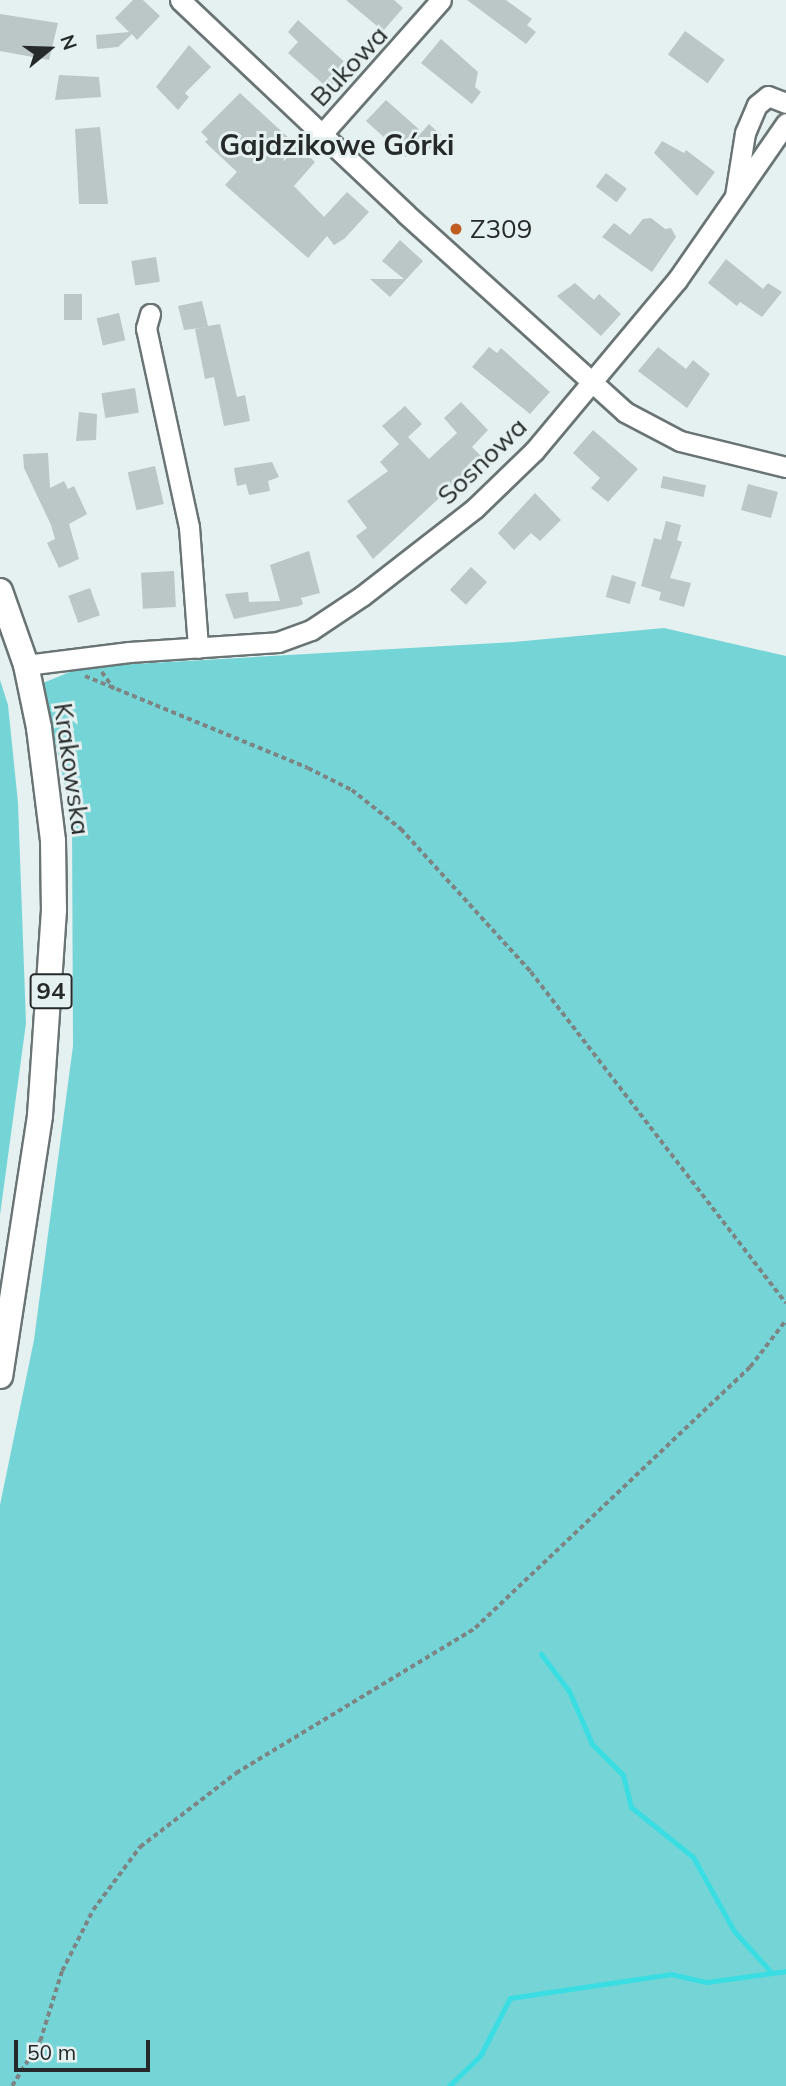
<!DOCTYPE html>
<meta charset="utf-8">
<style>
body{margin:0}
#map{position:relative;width:786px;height:2086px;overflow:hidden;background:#e5f0f0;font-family:Mulish,sans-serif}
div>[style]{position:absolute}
.green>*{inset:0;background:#74d4d6}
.stream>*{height:5px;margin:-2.5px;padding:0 2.5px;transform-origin:2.5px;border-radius:2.5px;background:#3adee2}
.building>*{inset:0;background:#bbc6c6;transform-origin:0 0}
.path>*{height:3.5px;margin-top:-1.75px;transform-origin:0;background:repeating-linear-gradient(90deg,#7d8484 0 5px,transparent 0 8.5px)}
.roads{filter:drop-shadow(2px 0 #6a7474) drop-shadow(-2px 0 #6a7474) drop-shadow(0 2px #6a7474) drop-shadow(0 -2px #6a7474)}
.minor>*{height:19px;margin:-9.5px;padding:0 9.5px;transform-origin:9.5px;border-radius:9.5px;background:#fff}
.major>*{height:24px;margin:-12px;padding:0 12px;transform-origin:12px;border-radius:12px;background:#fff}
.dots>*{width:19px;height:19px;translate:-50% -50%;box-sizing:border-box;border:4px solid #e5f0f0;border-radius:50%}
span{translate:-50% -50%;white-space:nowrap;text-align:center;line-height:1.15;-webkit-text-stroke:6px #e5f0f0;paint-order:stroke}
.shield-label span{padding:2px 5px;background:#e5f0f0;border:2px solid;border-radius:5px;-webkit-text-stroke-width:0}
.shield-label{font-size:24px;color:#252929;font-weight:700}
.street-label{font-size:26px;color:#252929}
.poi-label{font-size:26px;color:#252929}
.left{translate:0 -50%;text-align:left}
.neighbourhood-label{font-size:28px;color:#252929;font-weight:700}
.north{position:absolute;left:14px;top:14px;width:70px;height:70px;-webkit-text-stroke:5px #e5f0f0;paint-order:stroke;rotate:71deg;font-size:19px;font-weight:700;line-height:28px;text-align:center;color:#252929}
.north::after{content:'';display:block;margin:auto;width:24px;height:32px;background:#252929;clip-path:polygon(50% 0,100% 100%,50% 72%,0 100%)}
.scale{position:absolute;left:14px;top:2040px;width:136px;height:32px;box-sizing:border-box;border:4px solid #252929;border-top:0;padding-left:9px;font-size:21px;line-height:24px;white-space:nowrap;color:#252929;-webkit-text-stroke:5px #e5f0f0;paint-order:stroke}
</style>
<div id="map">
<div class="green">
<i style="clip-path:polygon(664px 628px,786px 656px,786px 2086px,0 2086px,0 1505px,34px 1340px,73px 1046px,72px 821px,43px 683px,82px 667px,514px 642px)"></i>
<i style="clip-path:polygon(0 680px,8px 705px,18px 803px,26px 1023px,0 1215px)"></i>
</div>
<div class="stream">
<i style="left:541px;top:1654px;width:46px;rotate:52.9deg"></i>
<i style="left:569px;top:1691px;width:58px;rotate:66.5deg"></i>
<i style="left:592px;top:1744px;width:44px;rotate:45deg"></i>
<i style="left:623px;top:1775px;width:33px;rotate:76deg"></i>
<i style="left:631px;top:1807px;width:80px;rotate:38.9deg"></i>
<i style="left:693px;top:1857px;width:85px;rotate:61deg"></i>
<i style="left:734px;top:1931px;width:54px;rotate:48deg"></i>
<i style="left:449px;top:2086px;width:43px;rotate:-44.1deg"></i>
<i style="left:480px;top:2056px;width:65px;rotate:-62.7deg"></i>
<i style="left:510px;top:1998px;width:163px;rotate:-8.5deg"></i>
<i style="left:671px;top:1974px;width:37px;rotate:13deg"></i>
<i style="left:707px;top:1982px;width:80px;rotate:-7.9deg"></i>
</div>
<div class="building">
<i style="clip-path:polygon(133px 0,143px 0,160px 16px,137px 40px,132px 34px,118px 47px,97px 49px,96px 35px,129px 32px,115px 18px)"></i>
<i style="clip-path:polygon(346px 0,394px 0,403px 8px,383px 31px)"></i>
<i style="clip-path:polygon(467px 0,506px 0,532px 19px,527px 25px,536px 32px,526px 44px)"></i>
<i style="clip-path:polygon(0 14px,58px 23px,49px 60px,0 51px)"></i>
<i style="clip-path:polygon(298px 20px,349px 66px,329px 89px,288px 53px,298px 42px,288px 32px)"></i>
<i style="left:685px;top:31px;width:49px;height:29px;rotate:36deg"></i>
<i style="clip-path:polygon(441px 39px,478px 72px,475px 87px,481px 92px,472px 104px,421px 63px)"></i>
<i style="clip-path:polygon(189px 45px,211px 67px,185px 93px,189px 97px,178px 110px,156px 87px)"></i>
<i style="clip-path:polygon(59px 75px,99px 77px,101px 97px,55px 100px)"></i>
<i style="clip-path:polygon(240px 93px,315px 162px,294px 186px,324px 217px,347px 192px,369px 212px,344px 239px,334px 245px,327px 236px,308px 258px,225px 185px,237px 172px,205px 142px,208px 139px,201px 132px)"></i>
<i style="clip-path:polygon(386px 100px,422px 132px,429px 124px,441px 135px,426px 153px,417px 144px,406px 157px,366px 121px)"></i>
<i style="clip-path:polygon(100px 127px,108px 204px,79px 204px,75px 129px)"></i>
<i style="clip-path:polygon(662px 141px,684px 153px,686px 150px,715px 172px,697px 196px,654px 153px)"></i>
<i style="left:606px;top:173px;width:26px;height:17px;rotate:37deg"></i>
<i style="clip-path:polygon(651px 218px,665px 229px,671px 228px,676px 237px,652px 272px,602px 237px,614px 223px,630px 235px,643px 219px)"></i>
<i style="clip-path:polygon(400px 240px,423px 261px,390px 297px,370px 279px,404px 279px,382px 261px)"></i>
<i style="left:156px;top:257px;width:25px;height:25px;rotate:81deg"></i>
<i style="clip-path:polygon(726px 259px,763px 289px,768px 283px,782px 292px,762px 317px,740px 302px,737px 306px,708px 283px)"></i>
<i style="clip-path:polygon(575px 283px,594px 300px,599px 294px,621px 314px,601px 336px,557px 296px)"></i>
<i style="left:64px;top:294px;width:18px;height:26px"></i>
<i style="clip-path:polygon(202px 301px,208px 326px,220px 324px,237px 397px,245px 395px,250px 421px,224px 426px,214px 377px,205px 379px,195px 329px,208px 327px,184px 330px,178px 306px)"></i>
<i style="left:119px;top:313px;width:28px;height:23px;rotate:77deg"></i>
<i style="clip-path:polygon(489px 347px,497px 353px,501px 348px,550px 392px,530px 414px,472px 367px)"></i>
<i style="clip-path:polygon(658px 347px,686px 369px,693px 360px,710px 374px,687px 408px,638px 371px)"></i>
<i style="left:135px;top:388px;width:25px;height:34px;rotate:81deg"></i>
<i style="clip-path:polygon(461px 402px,488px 430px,472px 447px,483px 458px,373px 559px,356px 536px,367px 528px,347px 501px,388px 471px,380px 462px,399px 444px,382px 426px,405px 406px,422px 424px,408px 437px,429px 459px,457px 433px,444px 418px)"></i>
<i style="clip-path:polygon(79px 412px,97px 414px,96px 440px,76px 441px)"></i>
<i style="clip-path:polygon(593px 430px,638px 469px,608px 502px,591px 488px,600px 478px,573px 453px)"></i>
<i style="clip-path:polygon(48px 453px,50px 488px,64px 481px,68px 489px,74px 486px,87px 514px,69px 524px,79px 559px,59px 568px,47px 543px,55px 539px,51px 525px,24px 468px,23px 454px)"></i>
<i style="clip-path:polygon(272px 462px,279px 477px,268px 481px,270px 491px,249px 495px,246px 484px,237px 486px,234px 468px)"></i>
<i style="left:155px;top:466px;width:39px;height:28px;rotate:77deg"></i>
<i style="left:663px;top:476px;width:44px;height:12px;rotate:12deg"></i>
<i style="left:748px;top:484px;width:31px;height:27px;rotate:15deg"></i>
<i style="clip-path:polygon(535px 493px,561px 520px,540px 541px,531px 533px,514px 550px,498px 533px)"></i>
<i style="clip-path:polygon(666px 521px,681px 525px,677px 540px,682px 542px,670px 578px,691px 583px,684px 607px,659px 600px,661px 592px,641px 586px,654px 538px,661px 540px)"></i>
<i style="clip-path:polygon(309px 551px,320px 593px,301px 598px,303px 604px,299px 606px,234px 619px,225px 594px,248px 592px,249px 602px,280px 601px,270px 565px)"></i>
<i style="left:471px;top:567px;width:22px;height:31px;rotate:43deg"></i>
<i style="left:174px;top:571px;width:36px;height:33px;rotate:87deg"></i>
<i style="left:612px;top:575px;width:25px;height:23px;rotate:16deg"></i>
<i style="left:90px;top:588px;width:29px;height:23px;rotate:70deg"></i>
</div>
<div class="path">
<i style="left:102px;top:672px;width:21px;rotate:55deg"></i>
<i style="left:85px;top:676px;width:241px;rotate:22.4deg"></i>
<i style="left:308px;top:768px;width:49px;rotate:26.6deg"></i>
<i style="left:352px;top:790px;width:63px;rotate:38.5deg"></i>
<i style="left:401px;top:829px;width:193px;rotate:47.7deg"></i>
<i style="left:531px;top:972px;width:418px;rotate:52.4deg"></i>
<i style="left:12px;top:2086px;width:53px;rotate:-58.1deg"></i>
<i style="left:40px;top:2041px;width:73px;rotate:-72.6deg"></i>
<i style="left:62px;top:1971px;width:68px;rotate:-63.1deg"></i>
<i style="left:93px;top:1910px;width:79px;rotate:-53.3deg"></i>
<i style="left:140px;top:1847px;width:121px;rotate:-37.6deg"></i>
<i style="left:236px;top:1773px;width:280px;rotate:-31.2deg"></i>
<i style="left:475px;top:1628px;width:379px;rotate:-43.5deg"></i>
<i style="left:750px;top:1367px;width:59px;rotate:-52.5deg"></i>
</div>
<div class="roads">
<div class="minor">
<i style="left:180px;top:0;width:311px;rotate:43.4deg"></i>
<i style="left:406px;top:214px;width:295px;rotate:42.1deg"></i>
<i style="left:625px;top:412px;width:62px;rotate:27.8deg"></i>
<i style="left:680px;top:441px;width:109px;rotate:13.8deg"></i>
<i style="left:322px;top:134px;width:179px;rotate:-48.4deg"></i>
<i style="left:735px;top:196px;width:64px;rotate:-81deg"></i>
<i style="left:745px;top:133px;width:30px;rotate:-67deg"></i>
<i style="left:757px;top:105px;width:14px;rotate:-39deg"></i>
<i style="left:768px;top:96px;width:19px;rotate:21deg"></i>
<i style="left:150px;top:314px;width:15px;rotate:106deg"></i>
<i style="left:146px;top:328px;width:204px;rotate:77.8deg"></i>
<i style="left:189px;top:527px;width:121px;rotate:85.7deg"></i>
<i style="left:26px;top:665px;width:104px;rotate:-7.2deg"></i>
<i style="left:129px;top:652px;width:149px;rotate:-3.8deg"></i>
<i style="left:278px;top:642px;width:35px;rotate:-20deg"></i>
<i style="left:311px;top:630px;width:61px;rotate:-33.7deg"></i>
<i style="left:362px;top:596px;width:143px;rotate:-37.9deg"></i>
<i style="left:475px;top:508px;width:82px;rotate:-44deg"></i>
<i style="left:534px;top:451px;width:223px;rotate:-50.1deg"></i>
<i style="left:677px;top:280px;width:191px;rotate:-55.2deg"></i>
</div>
<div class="major">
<i style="left:0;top:591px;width:78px;rotate:70.6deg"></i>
<i style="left:26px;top:665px;width:64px;rotate:78.3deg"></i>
<i style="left:39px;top:728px;width:114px;rotate:82.9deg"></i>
<i style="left:53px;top:841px;width:69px;rotate:89.2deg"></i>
<i style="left:54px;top:910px;width:206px;rotate:93.9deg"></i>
<i style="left:40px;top:1116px;width:263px;rotate:98.7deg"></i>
</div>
</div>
<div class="dots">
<i style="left:456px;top:229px;background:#bf5c22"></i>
</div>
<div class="shield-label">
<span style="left:51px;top:991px">94</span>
</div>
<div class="street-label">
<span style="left:349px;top:66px;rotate:-47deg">Bukowa</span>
<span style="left:482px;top:461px;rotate:-44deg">Sosnowa</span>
<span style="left:72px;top:769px;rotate:82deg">Krakowska</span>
</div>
<div class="poi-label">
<span class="left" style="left:470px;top:229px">Z309</span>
</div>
<div class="neighbourhood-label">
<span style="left:337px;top:145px">Gajdzikowe Górki</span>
</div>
<div class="north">N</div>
<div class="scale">50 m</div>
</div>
